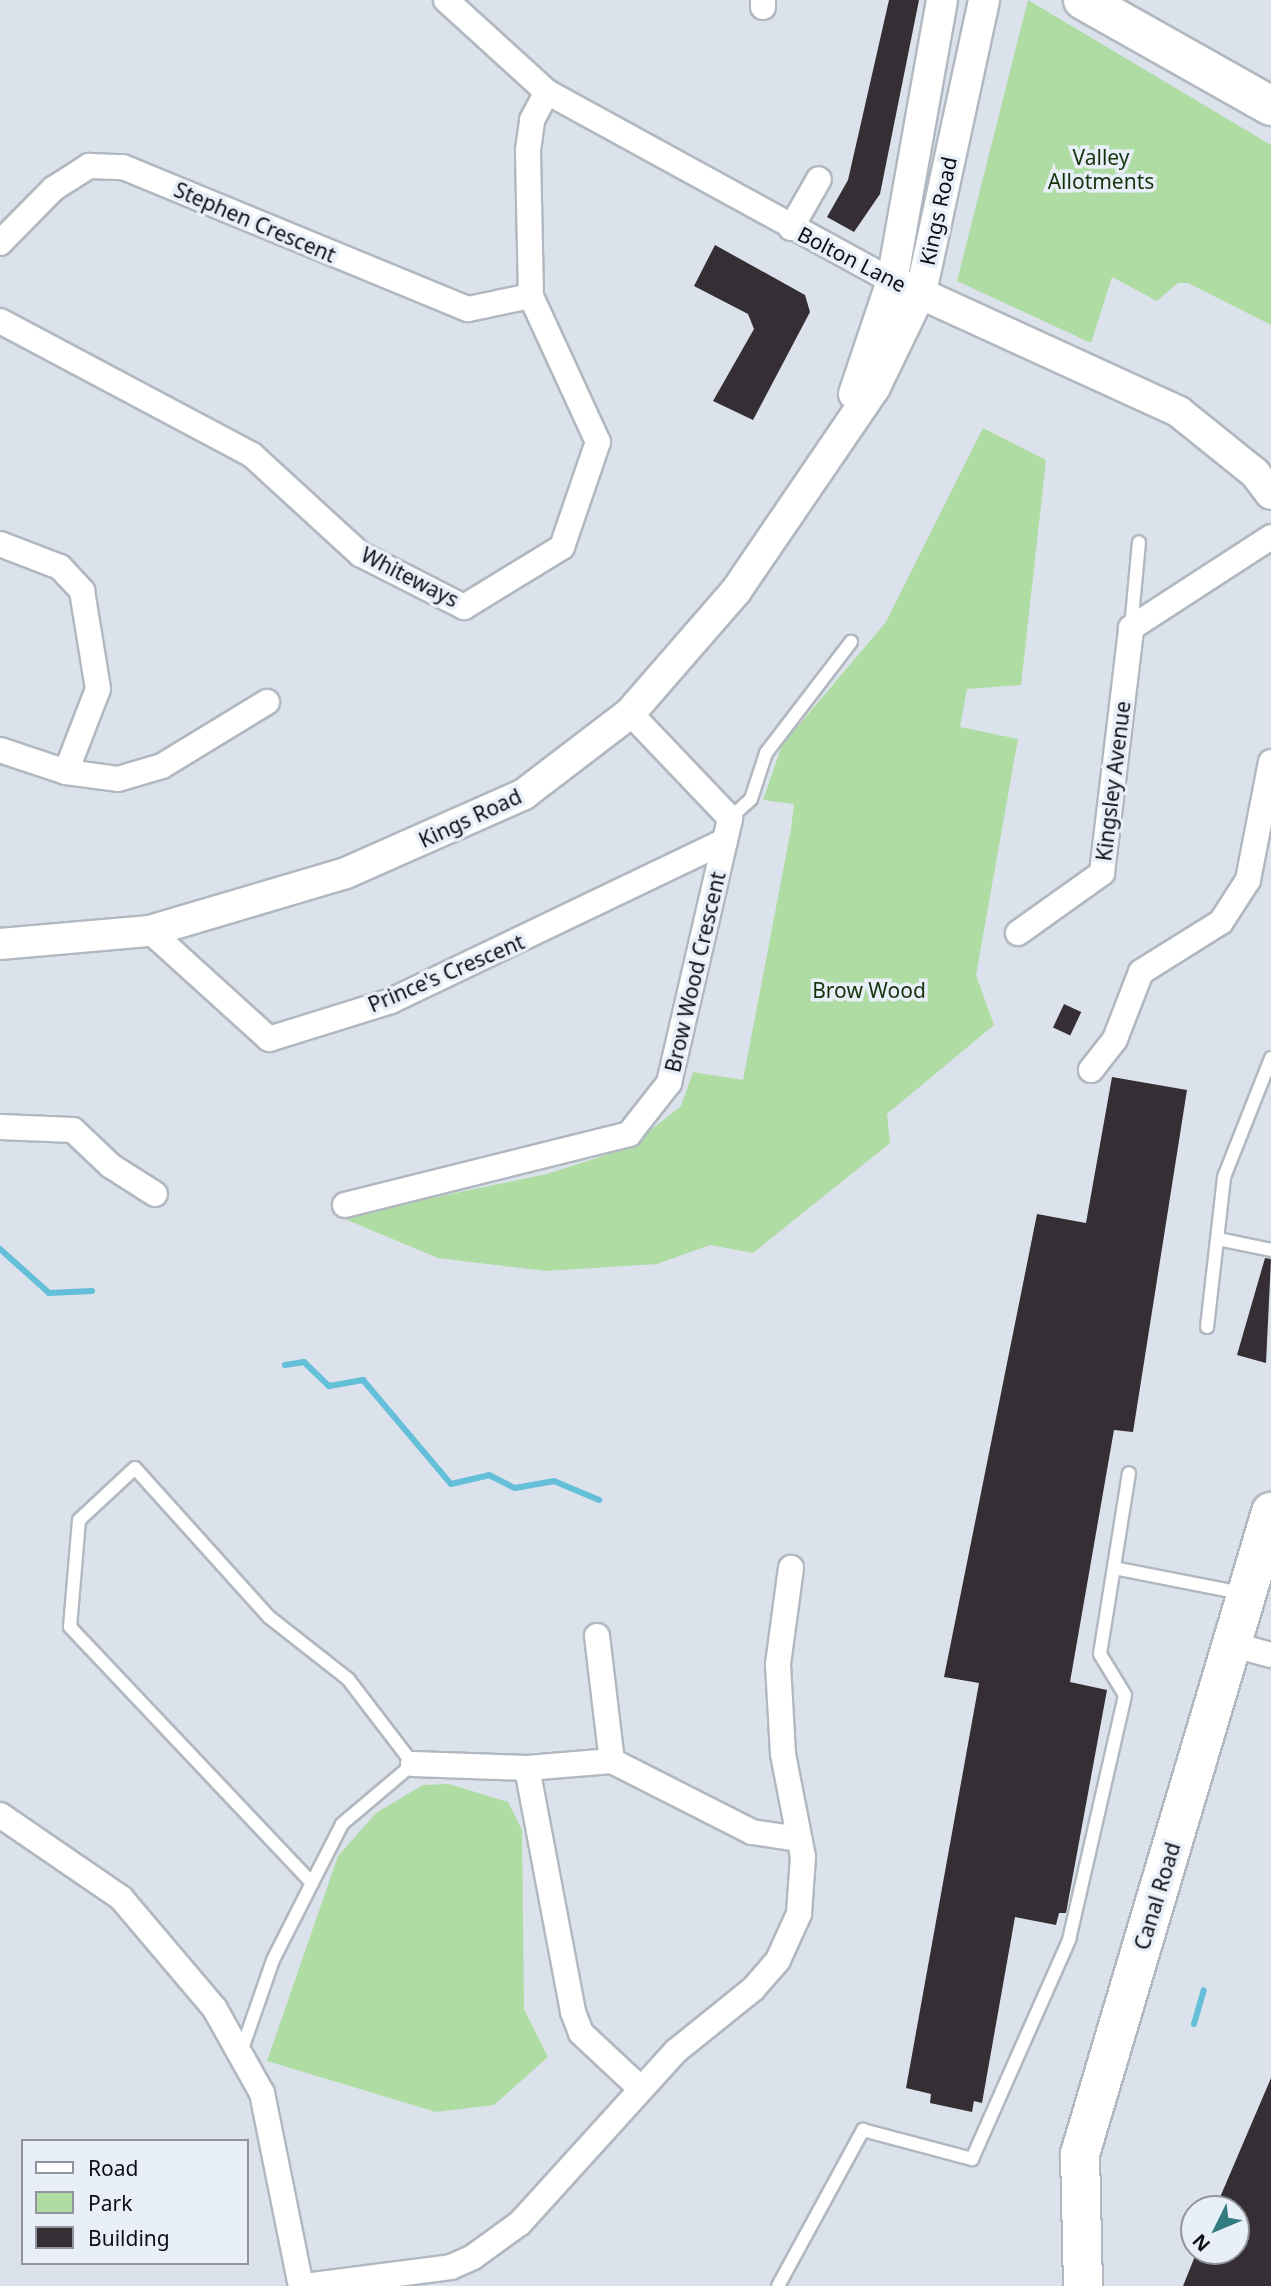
<!DOCTYPE html>
<style>
body{margin:0}
#map{position:relative;width:1271px;height:2286px;overflow:hidden;background:#dbe2eb;font-family:"Noto Sans",sans-serif}
div>[style]{position:absolute}
.green>*{inset:0;background:#afdca3}
.stream>*{height:6px;margin:-3px;padding:0 3px;transform-origin:3px;border-radius:3px;background:#64bfd8}
.building>*{inset:0;background:#352e34;transform-origin:0 0}
.roads{filter:drop-shadow(2px 0 #b1b8c0) drop-shadow(-2px 0 #b1b8c0) drop-shadow(0 2px #b1b8c0) drop-shadow(0 -2px #b1b8c0)}
.service>*{height:12px;margin:-6px;padding:0 6px;transform-origin:6px;border-radius:6px;background:#fff}
.minor>*{height:24px;margin:-12px;padding:0 12px;transform-origin:12px;border-radius:12px;background:#fff}
.tertiary>*{height:30px;margin:-15px;padding:0 15px;transform-origin:15px;border-radius:15px;background:#fff}
.primary>*{height:38px;margin:-19px;padding:0 19px;transform-origin:19px;border-radius:19px;background:#fff}
.trunk>*{height:38px;margin:-19px;padding:0 19px;transform-origin:19px;border-radius:19px;background:#fff}
span{translate:-50% -50%;white-space:nowrap;text-align:center;line-height:1.15;-webkit-text-stroke:7px #e8eff8;paint-order:stroke}
.park-label{font-size:21px;color:#15340c}
.street-label{font-size:21px;color:#0d0f12}
.legend{position:absolute;left:21px;top:2139px;width:228px;height:126px;box-sizing:border-box;background:#e8eff8;border:2px solid #90959c;margin:0;padding:9px 12px;list-style:none;font-size:21px;color:#0d0f12}
.legend li{display:flex;align-items:center;gap:14px;height:35px}
.legend b{width:35px;border:2px solid #90959c}
.north{position:absolute;left:1180px;top:2195px;width:70px;height:70px;box-sizing:border-box;background:#e8eff8;border:2px solid #90959c;border-radius:50%;rotate:227deg;font-size:19px;font-weight:700;line-height:28px;text-align:center;color:#0d0f12}
.north::after{content:'';display:block;margin:auto;width:24px;height:32px;background:#327b80;clip-path:polygon(50% 0,100% 100%,50% 72%,0 100%)}
</style>
<div id="map">
<div class="green">
<i style="clip-path:polygon(1028px 0,1271px 145px,1271px 325px,1188px 283px,1178px 283px,1157px 301px,1112px 277px,1091px 343px,957px 281px)"></i>
<i style="clip-path:polygon(983px 428px,1046px 460px,1021px 685px,967px 689px,960px 727px,1018px 739px,976px 975px,994px 1025px,887px 1114px,890px 1143px,753px 1253px,710px 1245px,657px 1264px,546px 1271px,438px 1258px,340px 1217px,547px 1174px,628px 1148px,681px 1106px,693px 1072px,743px 1080px,791px 829px,794px 804px,763px 800px,782px 745px,886px 622px)"></i>
<i style="clip-path:polygon(449px 1784px,508px 1802px,522px 1830px,524px 2009px,548px 2057px,494px 2105px,436px 2112px,267px 2061px,338px 1856px,376px 1813px,423px 1785px)"></i>
</div>
<div class="stream">
<i style="left:0;top:1249px;width:66px;rotate:41.9deg"></i>
<i style="left:49px;top:1293px;width:43px;rotate:-2.7deg"></i>
<i style="left:285px;top:1365px;width:19px;rotate:-9deg"></i>
<i style="left:304px;top:1362px;width:35px;rotate:44deg"></i>
<i style="left:329px;top:1386px;width:35px;rotate:-10deg"></i>
<i style="left:363px;top:1380px;width:136px;rotate:49.8deg"></i>
<i style="left:451px;top:1484px;width:39px;rotate:-13deg"></i>
<i style="left:489px;top:1475px;width:29px;rotate:27deg"></i>
<i style="left:515px;top:1488px;width:40px;rotate:-10deg"></i>
<i style="left:554px;top:1481px;width:49px;rotate:22.9deg"></i>
<i style="left:1194px;top:2024px;width:35px;rotate:-74deg"></i>
</div>
<div class="building">
<i style="clip-path:polygon(889px 0,919px 0,880px 194px,854px 232px,827px 217px,848px 180px)"></i>
<i style="clip-path:polygon(715px 245px,805px 295px,810px 312px,753px 420px,713px 401px,754px 329px,748px 314px,694px 286px)"></i>
<i style="left:1064px;top:1004px;width:19px;height:26px;rotate:25deg"></i>
<i style="clip-path:polygon(1112px 1077px,1187px 1090px,1133px 1432px,1114px 1430px,1070px 1682px,1107px 1690px,1066px 1913px,1059px 1913px,1056px 1925px,1015px 1917px,982px 2103px,974px 2101px,972px 2112px,930px 2103px,931px 2094px,906px 2088px,979px 1683px,944px 1677px,1037px 1214px,1086px 1223px)"></i>
<i style="clip-path:polygon(1265px 1258px,1271px 1259px,1266px 1363px,1237px 1355px)"></i>
<i style="clip-path:polygon(1271px 2078px,1271px 2286px,1183px 2286px,1197px 2251px,1236px 2251px,1236px 2209px,1215px 2209px)"></i>
</div>
<div class="roads">
<div class="service">
<i style="left:1131px;top:628px;width:86px;rotate:-84.7deg"></i>
<i style="left:730px;top:818px;width:28px;rotate:-42deg"></i>
<i style="left:751px;top:799px;width:48px;rotate:-71.9deg"></i>
<i style="left:766px;top:753px;width:140px;rotate:-52.6deg"></i>
<i style="left:1218px;top:1239px;width:54px;rotate:11.7deg"></i>
<i style="left:1207px;top:1327px;width:151px;rotate:-83.5deg"></i>
<i style="left:1224px;top:1177px;width:128px;rotate:-68.4deg"></i>
<i style="left:1114px;top:1568px;width:129px;rotate:11.1deg"></i>
<i style="left:241px;top:2052px;width:97px;rotate:-70.8deg"></i>
<i style="left:273px;top:1960px;width:86px;rotate:-63.1deg"></i>
<i style="left:312px;top:1883px;width:66px;rotate:-63deg"></i>
<i style="left:342px;top:1824px;width:93px;rotate:-40.2deg"></i>
<i style="left:413px;top:1764px;width:107px;rotate:-127.4deg"></i>
<i style="left:348px;top:1679px;width:100px;rotate:-141.9deg"></i>
<i style="left:269px;top:1617px;width:200px;rotate:-132deg"></i>
<i style="left:135px;top:1468px;width:76px;rotate:137.1deg"></i>
<i style="left:79px;top:1520px;width:107px;rotate:94.8deg"></i>
<i style="left:70px;top:1627px;width:352px;rotate:46.6deg"></i>
<i style="left:778px;top:2286px;width:178px;rotate:-61.4deg"></i>
<i style="left:863px;top:2130px;width:113px;rotate:14.9deg"></i>
<i style="left:972px;top:2159px;width:240px;rotate:-66.1deg"></i>
<i style="left:1069px;top:1940px;width:251px;rotate:-77.1deg"></i>
<i style="left:1125px;top:1695px;width:48px;rotate:-121.4deg"></i>
<i style="left:1100px;top:1654px;width:183px;rotate:-80.9deg"></i>
</div>
<div class="minor">
<i style="left:446px;top:0;width:137px;rotate:42.3deg"></i>
<i style="left:547px;top:92px;width:393px;rotate:28.7deg"></i>
<i style="left:763px;top:0;width:7px;rotate:90deg"></i>
<i style="left:791px;top:228px;width:56px;rotate:-60.3deg"></i>
<i style="left:0;top:243px;width:76px;rotate:-45.5deg"></i>
<i style="left:53px;top:189px;width:43px;rotate:-32.6deg"></i>
<i style="left:89px;top:166px;width:34px;rotate:2deg"></i>
<i style="left:123px;top:167px;width:373px;rotate:22.4deg"></i>
<i style="left:468px;top:309px;width:64px;rotate:-11.7deg"></i>
<i style="left:0;top:321px;width:285px;rotate:28deg"></i>
<i style="left:252px;top:455px;width:147px;rotate:42.5deg"></i>
<i style="left:360px;top:554px;width:117px;rotate:27deg"></i>
<i style="left:464px;top:607px;width:115px;rotate:-31.5deg"></i>
<i style="left:562px;top:547px;width:111px;rotate:-71.1deg"></i>
<i style="left:598px;top:442px;width:161px;rotate:-114.7deg"></i>
<i style="left:531px;top:296px;width:146px;rotate:-91.2deg"></i>
<i style="left:528px;top:150px;width:30px;rotate:-82deg"></i>
<i style="left:532px;top:120px;width:32px;rotate:-62deg"></i>
<i style="left:0;top:544px;width:64px;rotate:21deg"></i>
<i style="left:60px;top:567px;width:33px;rotate:47deg"></i>
<i style="left:82px;top:591px;width:99px;rotate:80.7deg"></i>
<i style="left:98px;top:689px;width:89px;rotate:111.1deg"></i>
<i style="left:0;top:750px;width:70px;rotate:18.4deg"></i>
<i style="left:66px;top:772px;width:52px;rotate:7.7deg"></i>
<i style="left:118px;top:779px;width:46px;rotate:-16.5deg"></i>
<i style="left:162px;top:766px;width:123px;rotate:-31.4deg"></i>
<i style="left:150px;top:931px;width:161px;rotate:42.2deg"></i>
<i style="left:269px;top:1039px;width:128px;rotate:-17.3deg"></i>
<i style="left:391px;top:1001px;width:370px;rotate:-25.6deg"></i>
<i style="left:1018px;top:933px;width:103px;rotate:-35.5deg"></i>
<i style="left:1102px;top:873px;width:247px;rotate:-83.2deg"></i>
<i style="left:1131px;top:628px;width:167px;rotate:-33deg"></i>
<i style="left:1091px;top:1070px;width:39px;rotate:-52deg"></i>
<i style="left:1115px;top:1039px;width:72px;rotate:-68.8deg"></i>
<i style="left:1141px;top:972px;width:94px;rotate:-32deg"></i>
<i style="left:1221px;top:922px;width:50px;rotate:-57.3deg"></i>
<i style="left:1248px;top:880px;width:120px;rotate:-79deg"></i>
<i style="left:0;top:1127px;width:73px;rotate:2.4deg"></i>
<i style="left:73px;top:1130px;width:52px;rotate:43.5deg"></i>
<i style="left:111px;top:1166px;width:52px;rotate:32.5deg"></i>
<i style="left:345px;top:1205px;width:293px;rotate:-14deg"></i>
<i style="left:629px;top:1134px;width:65px;rotate:-51.9deg"></i>
<i style="left:669px;top:1083px;width:272px;rotate:-77deg"></i>
<i style="left:730px;top:818px;width:145px;rotate:-133.6deg"></i>
<i style="left:597px;top:1636px;width:126px;rotate:83.2deg"></i>
<i style="left:1231px;top:1644px;width:41px;rotate:15.4deg"></i>
<i style="left:413px;top:1764px;width:114px;rotate:2deg"></i>
<i style="left:527px;top:1768px;width:85px;rotate:-4.7deg"></i>
<i style="left:612px;top:1761px;width:157px;rotate:26.9deg"></i>
<i style="left:752px;top:1832px;width:48px;rotate:8.5deg"></i>
<i style="left:527px;top:1768px;width:248px;rotate:79.3deg"></i>
<i style="left:573px;top:2012px;width:22px;rotate:69deg"></i>
<i style="left:581px;top:2033px;width:82px;rotate:43deg"></i>
<i style="left:0;top:1815px;width:147px;rotate:34.4deg"></i>
<i style="left:121px;top:1898px;width:145px;rotate:49.7deg"></i>
<i style="left:215px;top:2009px;width:96px;rotate:60.8deg"></i>
<i style="left:262px;top:2093px;width:197px;rotate:78.6deg"></i>
<i style="left:305px;top:2286px;width:147px;rotate:-7.4deg"></i>
<i style="left:451px;top:2267px;width:24px;rotate:-24deg"></i>
<i style="left:473px;top:2257px;width:58px;rotate:-35.9deg"></i>
<i style="left:520px;top:2223px;width:232px;rotate:-47.8deg"></i>
<i style="left:676px;top:2051px;width:99px;rotate:-38.8deg"></i>
<i style="left:753px;top:1989px;width:38px;rotate:-49deg"></i>
<i style="left:778px;top:1960px;width:51px;rotate:-65.5deg"></i>
<i style="left:799px;top:1914px;width:57px;rotate:-86deg"></i>
<i style="left:803px;top:1857px;width:105px;rotate:-101deg"></i>
<i style="left:783px;top:1754px;width:90px;rotate:-93.2deg"></i>
<i style="left:778px;top:1664px;width:97px;rotate:-82.3deg"></i>
</div>
<div class="tertiary">
<i style="left:902px;top:285px;width:305px;rotate:24.6deg"></i>
<i style="left:1179px;top:412px;width:97px;rotate:38.8deg"></i>
<i style="left:1255px;top:473px;width:26px;rotate:53deg"></i>
<i style="left:854px;top:394px;width:119px;rotate:-71.4deg"></i>
<i style="left:892px;top:281px;width:285px;rotate:-79.9deg"></i>
<i style="left:0;top:944px;width:151px;rotate:-5deg"></i>
<i style="left:150px;top:931px;width:204px;rotate:-16.5deg"></i>
<i style="left:346px;top:873px;width:195px;rotate:-23.9deg"></i>
<i style="left:524px;top:794px;width:133px;rotate:-37.4deg"></i>
<i style="left:630px;top:713px;width:162px;rotate:-49deg"></i>
<i style="left:736px;top:591px;width:247px;rotate:-55.7deg"></i>
<i style="left:875px;top:387px;width:106px;rotate:-64.2deg"></i>
<i style="left:921px;top:292px;width:299px;rotate:-77.8deg"></i>
</div>
<div class="primary">
<i style="left:1083px;top:2286px;width:132px;rotate:-91.3deg"></i>
<i style="left:1080px;top:2154px;width:670px;rotate:-73.43deg"></i>
</div>
<div class="trunk">
<i style="left:1083px;top:0;width:216px;rotate:29.4deg"></i>
</div>
</div>
<div class="park-label">
<span style="left:1101px;top:169px">Valley<br>Allotments</span>
<span style="left:869px;top:990px">Brow Wood</span>
</div>
<div class="street-label">
<span style="left:938px;top:211px;rotate:-78deg">Kings Road</span>
<span style="left:255px;top:222px;rotate:23deg">Stephen Crescent</span>
<span style="left:852px;top:259px;rotate:27deg">Bolton Lane</span>
<span style="left:410px;top:577px;rotate:27deg">Whiteways</span>
<span style="left:1113px;top:781px;rotate:-83deg">Kingsley Avenue</span>
<span style="left:470px;top:818px;rotate:-25deg">Kings Road</span>
<span style="left:695px;top:972px;rotate:-77deg">Brow Wood Crescent</span>
<span style="left:446px;top:973px;rotate:-23deg">Prince's Crescent</span>
<span style="left:1157px;top:1896px;rotate:-73deg">Canal Road</span>
</div>
<ul class="legend">
<li><b style="height:9px;background:#fff"></b>Road</li>
<li><b style="height:19px;background:#afdca3"></b>Park</li>
<li><b style="height:19px;background:#352e34"></b>Building</li>
</ul>
<div class="north">N</div>
</div>
